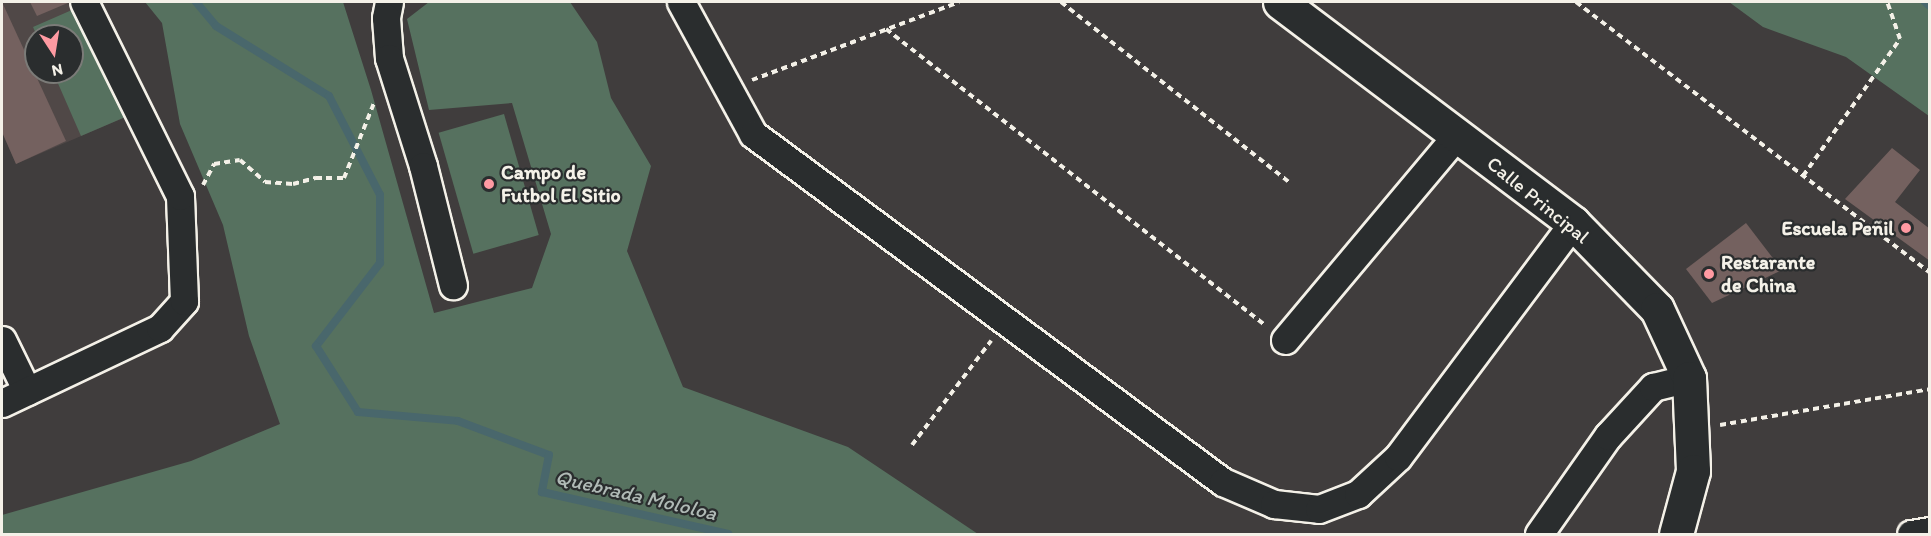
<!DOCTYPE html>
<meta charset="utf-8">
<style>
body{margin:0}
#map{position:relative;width:1931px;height:536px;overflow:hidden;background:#403d3d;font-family:Itim,sans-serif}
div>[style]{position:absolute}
.built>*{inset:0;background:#504847}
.green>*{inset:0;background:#56715f;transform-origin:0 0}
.stream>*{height:8px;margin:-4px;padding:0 4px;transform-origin:4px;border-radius:4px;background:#49676c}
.building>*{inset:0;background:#74615f}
.path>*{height:4px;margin-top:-2px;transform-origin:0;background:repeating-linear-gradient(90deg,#f4f1e8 0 6px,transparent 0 10.5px)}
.roads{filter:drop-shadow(2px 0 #f4f1e8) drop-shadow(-2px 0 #f4f1e8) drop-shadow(0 2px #f4f1e8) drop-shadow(0 -2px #f4f1e8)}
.street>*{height:27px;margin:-13.5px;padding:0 13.5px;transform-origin:13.5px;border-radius:13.5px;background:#2a2d2e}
.secondary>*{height:33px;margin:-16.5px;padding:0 16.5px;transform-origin:16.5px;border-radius:16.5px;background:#2a2d2e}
.dots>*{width:16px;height:16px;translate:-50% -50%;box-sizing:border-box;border:3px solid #2a2d2e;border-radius:50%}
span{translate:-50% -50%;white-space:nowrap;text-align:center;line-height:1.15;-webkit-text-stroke:4.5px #2a2d2e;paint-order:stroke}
.poi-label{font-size:20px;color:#f4f1e8;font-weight:700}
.left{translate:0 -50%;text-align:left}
.right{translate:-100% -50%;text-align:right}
.street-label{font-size:20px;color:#f4f1e8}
.water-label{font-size:21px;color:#b0bab6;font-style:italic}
.frame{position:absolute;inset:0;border:3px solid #f4f1e8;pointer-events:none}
.north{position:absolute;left:24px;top:24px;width:60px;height:60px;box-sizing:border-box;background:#2a2d2e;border:2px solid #7b7b78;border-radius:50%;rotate:168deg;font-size:16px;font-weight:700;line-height:24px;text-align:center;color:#f4f1e8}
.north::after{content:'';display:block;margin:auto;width:21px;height:27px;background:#ff9aa2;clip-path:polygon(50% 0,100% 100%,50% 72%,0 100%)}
</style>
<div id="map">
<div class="built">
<i style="clip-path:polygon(evenodd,2px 2px,78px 2px,130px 115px,16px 164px,2px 132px,2px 2px,36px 36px,72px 36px,72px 72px,36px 72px,36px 36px)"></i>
</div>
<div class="green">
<i style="clip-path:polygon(145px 2px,343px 2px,371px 90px,434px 313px,532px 288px,551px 234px,512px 103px,429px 110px,407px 19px,429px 2px,570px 2px,597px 42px,611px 98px,651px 166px,627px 251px,683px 387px,848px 447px,978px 534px,2px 534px,2px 515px,191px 461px,280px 424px,249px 336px,223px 225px,180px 124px,162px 23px)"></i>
<i style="clip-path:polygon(1729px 2px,1929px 2px,1929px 116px,1846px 57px,1763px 27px)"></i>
<i style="clip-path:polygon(81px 6px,130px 115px,81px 136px,53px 72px,72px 72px,72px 36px,37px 36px,33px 27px)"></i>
<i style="left:504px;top:114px;width:126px;height:68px;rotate:74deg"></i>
</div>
<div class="stream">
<i style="left:196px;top:2px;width:31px;rotate:50deg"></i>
<i style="left:216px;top:26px;width:133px;rotate:31.8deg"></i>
<i style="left:329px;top:96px;width:111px;rotate:62.7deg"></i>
<i style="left:380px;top:195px;width:68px;rotate:90deg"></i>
<i style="left:380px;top:263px;width:105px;rotate:127.6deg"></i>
<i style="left:316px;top:346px;width:78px;rotate:57.5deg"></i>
<i style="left:358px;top:412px;width:100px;rotate:5.1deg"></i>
<i style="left:458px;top:421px;width:97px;rotate:20.5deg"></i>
<i style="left:549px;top:455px;width:38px;rotate:101deg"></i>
<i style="left:542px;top:492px;width:191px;rotate:12.7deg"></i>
<i style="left:1925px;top:2px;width:6px;rotate:39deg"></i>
</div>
<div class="building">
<i style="clip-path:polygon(2px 2px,66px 141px,16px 164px,2px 132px)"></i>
<i style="clip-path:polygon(30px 2px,70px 2px,37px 16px)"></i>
<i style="clip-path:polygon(1892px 148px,1920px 170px,1895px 202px,1930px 229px,1930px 261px,1845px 199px)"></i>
<i style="clip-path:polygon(1746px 223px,1782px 270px,1712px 303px,1686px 269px)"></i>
</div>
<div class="path">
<i style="left:1061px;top:2px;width:292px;rotate:38.3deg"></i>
<i style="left:1576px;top:2px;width:446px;rotate:37.4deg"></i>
<i style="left:886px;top:29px;width:479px;rotate:38deg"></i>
<i style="left:752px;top:80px;width:221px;rotate:-20.6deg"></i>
<i style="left:1803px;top:176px;width:168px;rotate:-54.7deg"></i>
<i style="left:1900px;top:39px;width:39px;rotate:-109deg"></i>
<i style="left:203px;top:185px;width:24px;rotate:-62deg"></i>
<i style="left:214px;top:164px;width:26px;rotate:-9deg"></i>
<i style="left:240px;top:160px;width:33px;rotate:41deg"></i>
<i style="left:265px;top:182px;width:28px;rotate:4deg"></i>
<i style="left:293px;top:184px;width:24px;rotate:-15deg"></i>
<i style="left:316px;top:178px;width:28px"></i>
<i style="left:344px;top:178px;width:81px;rotate:-68.2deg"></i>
<i style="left:1720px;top:425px;width:213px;rotate:-9.7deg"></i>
<i style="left:912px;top:445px;width:131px;rotate:-52.8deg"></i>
</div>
<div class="roads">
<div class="street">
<i style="left:389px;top:2px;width:16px;rotate:101deg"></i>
<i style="left:386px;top:18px;width:40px;rotate:85.7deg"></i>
<i style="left:389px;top:58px;width:113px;rotate:72.5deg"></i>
<i style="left:423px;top:166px;width:123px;rotate:75.9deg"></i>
<i style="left:681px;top:2px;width:150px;rotate:61.4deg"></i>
<i style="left:753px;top:134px;width:585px;rotate:36.52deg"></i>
<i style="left:1223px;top:482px;width:56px;rotate:23.3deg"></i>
<i style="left:1274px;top:504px;width:45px;rotate:6.3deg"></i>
<i style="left:1319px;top:509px;width:42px;rotate:-21deg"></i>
<i style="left:1358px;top:494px;width:54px;rotate:-42.8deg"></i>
<i style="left:1398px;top:457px;width:292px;rotate:-53.2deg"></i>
<i style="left:2px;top:340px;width:57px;rotate:63.9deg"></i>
<i style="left:1285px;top:340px;width:268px;rotate:-50deg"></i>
<i style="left:2px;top:403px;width:175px;rotate:-25.4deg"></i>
<i style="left:160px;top:328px;width:36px;rotate:-48deg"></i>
<i style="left:184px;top:301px;width:105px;rotate:-92.2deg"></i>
<i style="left:180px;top:196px;width:216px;rotate:-116.3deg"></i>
<i style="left:1539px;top:534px;width:120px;rotate:-54.9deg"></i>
<i style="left:1608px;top:436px;width:67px;rotate:-47.4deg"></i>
<i style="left:1653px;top:387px;width:37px;rotate:-14deg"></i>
<i style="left:1911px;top:534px;width:19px;rotate:-9deg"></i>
</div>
<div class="secondary">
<i style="left:1280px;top:2px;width:367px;rotate:37deg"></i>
<i style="left:1573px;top:223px;width:120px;rotate:45.7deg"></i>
<i style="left:1657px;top:309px;width:76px;rotate:65.1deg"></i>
<i style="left:1689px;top:378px;width:93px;rotate:87.5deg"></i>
<i style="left:1693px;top:471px;width:65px;rotate:105.1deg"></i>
</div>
</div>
<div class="dots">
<i style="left:489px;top:184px;background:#ff9aa2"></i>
<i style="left:1906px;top:228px;background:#ff9aa2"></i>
<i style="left:1709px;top:274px;background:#ff9aa2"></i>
</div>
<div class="poi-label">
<span class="left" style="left:501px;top:184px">Campo de<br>Futbol El Sitio</span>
<span class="right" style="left:1894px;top:228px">Escuela Peñil</span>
<span class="left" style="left:1721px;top:274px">Restarante<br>de China</span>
</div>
<div class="street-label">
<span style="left:1538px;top:200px;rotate:39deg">Calle Principal</span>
</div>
<div class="water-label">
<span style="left:636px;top:495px;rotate:13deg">Quebrada Mololoa</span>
</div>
<div class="frame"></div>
<div class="north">N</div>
</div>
